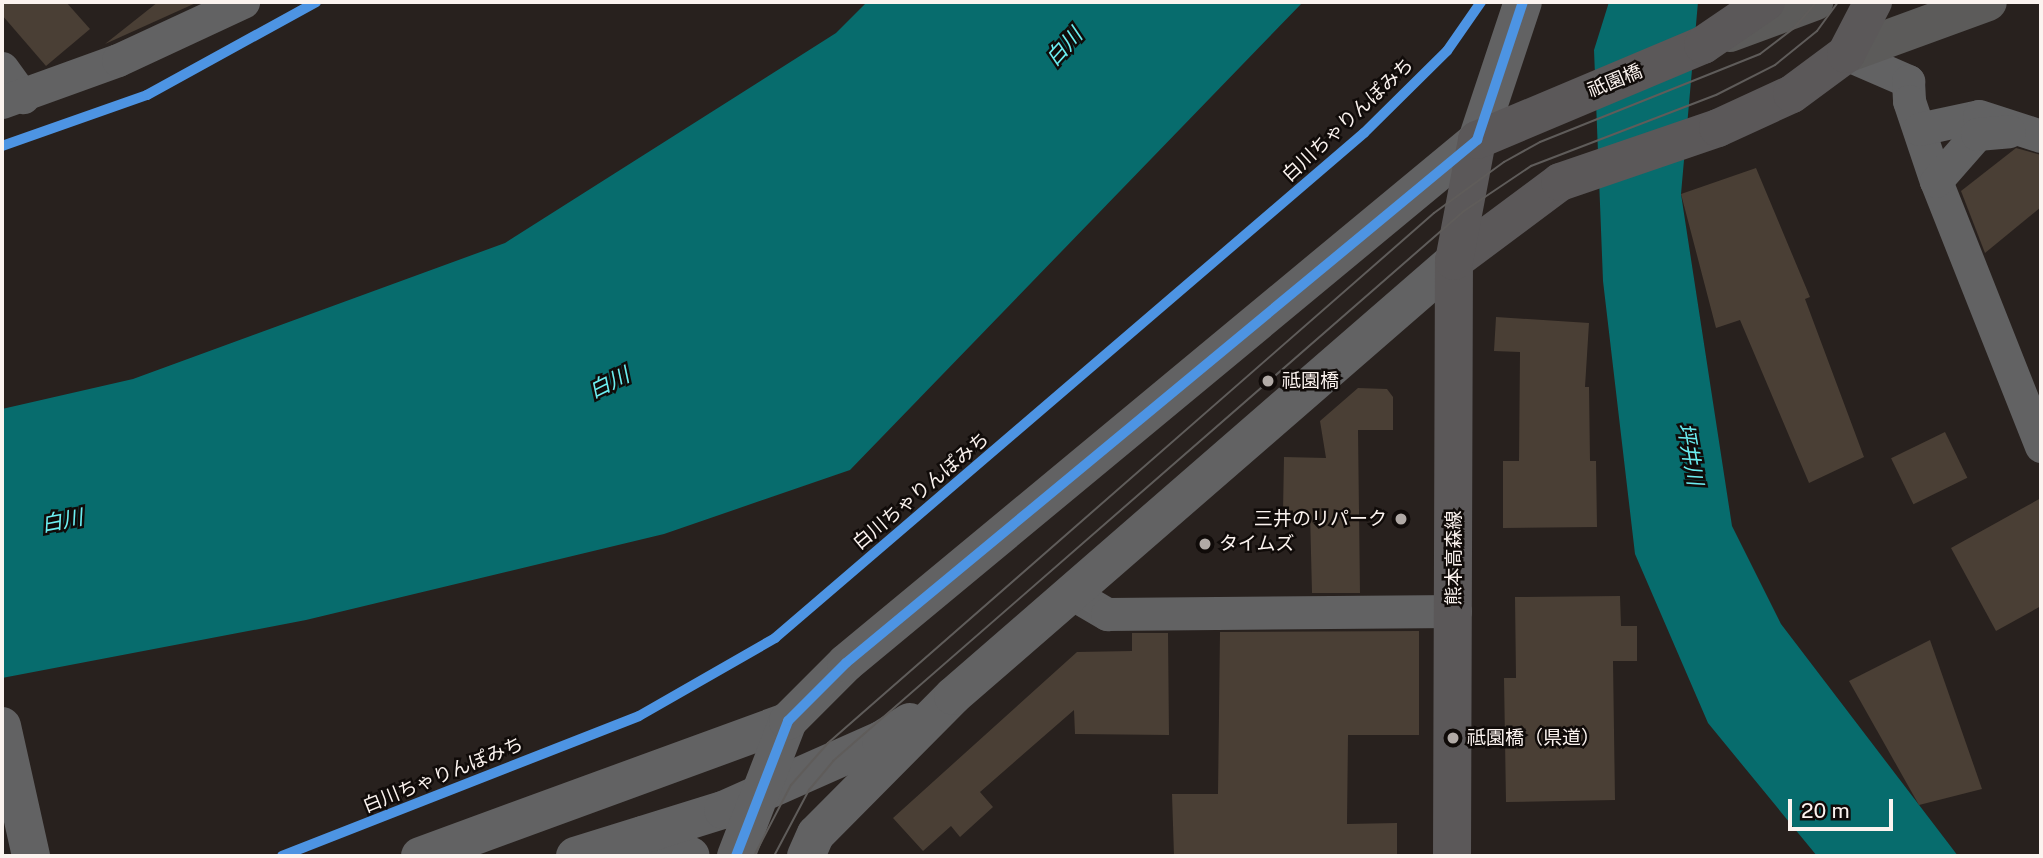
<!DOCTYPE html>
<meta charset="utf-8">
<style>
body{margin:0}
#map{position:relative;width:2043px;height:858px;overflow:hidden;background:#28211e;font-family:"Public Sans","Noto Sans JP",sans-serif}
div>[style]{position:absolute}
.water>*{inset:0;background:#076c6d}
.building>*{inset:0;background:#4a3f35;transform-origin:0 0}
.minor>*{height:33px;margin:-16.5px;padding:0 16.5px;transform-origin:16.5px;border-radius:16.5px;background:#626263}
.tertiary>*{height:38px;margin:-19px;padding:0 19px;transform-origin:19px;border-radius:19px;background:#626263}
.secondary>*{height:38px;margin:-19px;padding:0 19px;transform-origin:19px;border-radius:19px;background:#5c5b5a}
.primary>*{height:38px;margin:-19px;padding:0 19px;transform-origin:19px;border-radius:19px;background:#5b5859}
.tram>*{height:2px;margin:-1px;padding:0 1px;transform-origin:1px;border-radius:1px;background:#5f5c5a}
.cycleway>*{height:10px;margin:-5px;padding:0 5px;transform-origin:5px;border-radius:5px;background:#4d94e3}
.dots>*{width:19px;height:19px;translate:-50% -50%;box-sizing:border-box;border:4px solid #100b09;border-radius:50%}
span{translate:-50% -50%;white-space:nowrap;text-align:center;line-height:1.15;-webkit-text-stroke:5px #100b09;paint-order:stroke}
.street-label{font-size:19px;color:#fbf3ef}
.poi-label{font-size:19px;color:#fbf3ef}
.left{translate:0 -50%;text-align:left}
.right{translate:-100% -50%;text-align:right}
.water-label{font-size:21px;color:#6deff2;font-style:italic}
.frame{position:absolute;inset:0;border:4px solid #fbf3ef;pointer-events:none}
.scale{position:absolute;left:1788px;top:799px;width:105px;height:32px;box-sizing:border-box;border:4px solid #fbf3ef;border-top:0;padding-left:9px;font-size:21px;line-height:24px;white-space:nowrap;color:#fbf3ef;-webkit-text-stroke:5px #100b09;paint-order:stroke}
</style>
<div id="map">
<div class="water">
<i style="clip-path:polygon(867px 2px,1303px 2px,850px 470px,664px 534px,306px 620px,2px 678px,2px 409px,133px 379px,505px 243px,836px 33px)"></i>
<i style="clip-path:polygon(1609px 2px,1698px 2px,1681px 194px,1732px 526px,1781px 624px,1958px 856px,1817px 856px,1708px 723px,1635px 554px,1603px 281px,1594px 50px)"></i>
</div>
<div class="building">
<i style="clip-path:polygon(2px 2px,66px 2px,90px 29px,46px 66px,2px 15px)"></i>
<i style="clip-path:polygon(158px 2px,198px 2px,105px 44px)"></i>
<i style="clip-path:polygon(2016px 148px,2041px 155px,2041px 207px,1985px 253px,1961px 191px)"></i>
<i style="clip-path:polygon(1756px 168px,1810px 297px,1805px 299px,1864px 457px,1809px 483px,1740px 320px,1716px 328px,1681px 194px)"></i>
<i style="clip-path:polygon(1496px 317px,1589px 323px,1585px 387px,1589px 387px,1590px 461px,1596px 461px,1597px 527px,1503px 528px,1503px 461px,1519px 461px,1520px 352px,1494px 351px)"></i>
<i style="clip-path:polygon(1358px 388px,1387px 389px,1393px 397px,1393px 430px,1358px 430px,1360px 593px,1312px 593px,1310px 513px,1283px 512px,1284px 457px,1326px 458px,1320px 421px)"></i>
<i style="left:1945px;top:432px;width:51px;height:60px;rotate:64deg"></i>
<i style="clip-path:polygon(2041px 498px,2041px 606px,1996px 631px,1951px 548px)"></i>
<i style="clip-path:polygon(1620px 596px,1621px 626px,1637px 626px,1637px 661px,1613px 661px,1615px 800px,1506px 802px,1504px 678px,1516px 678px,1515px 597px)"></i>
<i style="clip-path:polygon(1419px 631px,1419px 735px,1348px 735px,1347px 824px,1397px 823px,1397px 856px,1174px 856px,1172px 794px,1218px 794px,1220px 632px)"></i>
<i style="clip-path:polygon(1132px 633px,1168px 633px,1169px 735px,1075px 734px,1074px 710px,980px 792px,993px 807px,960px 837px,951px 826px,923px 851px,893px 818px,1077px 652px,1132px 651px)"></i>
<i style="clip-path:polygon(1930px 640px,1982px 789px,1919px 805px,1849px 681px)"></i>
</div>
<div class="minor">
<i style="left:1846px;top:54px;width:68px;rotate:23.5deg"></i>
<i style="left:1908px;top:81px;width:20px;rotate:87deg"></i>
<i style="left:1909px;top:101px;width:84px;rotate:71.4deg"></i>
<i style="left:1936px;top:181px;width:285px;rotate:68.4deg"></i>
<i style="left:2px;top:68px;width:36px;rotate:54deg"></i>
<i style="left:2px;top:102px;width:123px;rotate:-19.9deg"></i>
<i style="left:118px;top:60px;width:138px;rotate:-24.9deg"></i>
<i style="left:1919px;top:129px;width:61px;rotate:-12.2deg"></i>
<i style="left:1979px;top:116px;width:65px;rotate:17.9deg"></i>
<i style="left:1936px;top:181px;width:62px;rotate:-48.9deg"></i>
<i style="left:1977px;top:134px;width:32px;rotate:-5deg"></i>
<i style="left:1071px;top:593px;width:42px;rotate:30.3deg"></i>
<i style="left:1107px;top:614px;width:348px;rotate:-0.5deg"></i>
</div>
<div class="tertiary">
<i style="left:2px;top:726px;width:133px;rotate:77.4deg"></i>
<i style="left:643px;top:835px;width:52px;rotate:23.6deg"></i>
<i style="left:420px;top:856px;width:392px;rotate:-20.1deg"></i>
<i style="left:575px;top:856px;width:155px;rotate:-17.3deg"></i>
<i style="left:723px;top:810px;width:173px;rotate:-23.9deg"></i>
<i style="left:881px;top:740px;width:34px;rotate:-32deg"></i>
<i style="left:736px;top:856px;width:145px;rotate:-68.9deg"></i>
<i style="left:788px;top:721px;width:82px;rotate:-45deg"></i>
<i style="left:846px;top:663px;width:820px;rotate:-39.65deg"></i>
<i style="left:1477px;top:140px;width:145px;rotate:-71.6deg"></i>
<i style="left:806px;top:856px;width:24px;rotate:-66deg"></i>
<i style="left:816px;top:834px;width:194px;rotate:-45.2deg"></i>
<i style="left:953px;top:696px;width:663px;rotate:-40.97deg"></i>
</div>
<div class="secondary">
<i style="left:1730px;top:33px;width:90px;rotate:-20.3deg"></i>
<i style="left:1846px;top:54px;width:151px;rotate:-20.1deg"></i>
</div>
<div class="primary">
<i style="left:1454px;top:261px;width:132px;rotate:-36.7deg"></i>
<i style="left:1560px;top:182px;width:167px;rotate:-18.9deg"></i>
<i style="left:1718px;top:128px;width:81px;rotate:-24.7deg"></i>
<i style="left:1792px;top:94px;width:67px;rotate:-36.5deg"></i>
<i style="left:1846px;top:54px;width:59px;rotate:-62.6deg"></i>
<i style="left:1452px;top:856px;width:595px;rotate:-89.81deg"></i>
<i style="left:1454px;top:261px;width:123px;rotate:-79.2deg"></i>
<i style="left:1477px;top:140px;width:245px;rotate:-22.8deg"></i>
<i style="left:1703px;top:45px;width:76px;rotate:-34.3deg"></i>
</div>
<div class="tram">
<i style="left:754px;top:856px;width:80px;rotate:-62.5deg"></i>
<i style="left:791px;top:785px;width:56px;rotate:-48.6deg"></i>
<i style="left:828px;top:743px;width:805px;rotate:-41.17deg"></i>
<i style="left:1434px;top:213px;width:87px;rotate:-36.1deg"></i>
<i style="left:1504px;top:162px;width:41px;rotate:-29.1deg"></i>
<i style="left:1540px;top:142px;width:237px;rotate:-21.8deg"></i>
<i style="left:1760px;top:54px;width:43px;rotate:-37.4deg"></i>
<i style="left:1794px;top:28px;width:35px;rotate:-49deg"></i>
<i style="left:774px;top:856px;width:75px;rotate:-62.1deg"></i>
<i style="left:809px;top:790px;width:38px;rotate:-50deg"></i>
<i style="left:833px;top:761px;width:837px;rotate:-41.08deg"></i>
<i style="left:1464px;top:211px;width:81px;rotate:-33.9deg"></i>
<i style="left:1531px;top:166px;width:198px;rotate:-21deg"></i>
<i style="left:1716px;top:95px;width:66px;rotate:-27deg"></i>
<i style="left:1775px;top:65px;width:54px;rotate:-39deg"></i>
<i style="left:1817px;top:31px;width:36px;rotate:-54deg"></i>
</div>
<div class="cycleway">
<i style="left:2px;top:146px;width:154px;rotate:-19.4deg"></i>
<i style="left:147px;top:95px;width:193px;rotate:-28.8deg"></i>
<i style="left:282px;top:856px;width:383px;rotate:-21.4deg"></i>
<i style="left:639px;top:716px;width:157px;rotate:-29.8deg"></i>
<i style="left:775px;top:638px;width:776px;rotate:-40.61deg"></i>
<i style="left:1364px;top:133px;width:117px;rotate:-44.7deg"></i>
<i style="left:1447px;top:51px;width:60px;rotate:-55.2deg"></i>
<i style="left:736px;top:856px;width:145px;rotate:-68.9deg"></i>
<i style="left:788px;top:721px;width:82px;rotate:-45deg"></i>
<i style="left:846px;top:663px;width:820px;rotate:-39.65deg"></i>
<i style="left:1477px;top:140px;width:145px;rotate:-71.6deg"></i>
</div>
<div class="dots">
<i style="left:1268px;top:381px;background:#b1aaa6"></i>
<i style="left:1401px;top:519px;background:#b1aaa6"></i>
<i style="left:1205px;top:544px;background:#b1aaa6"></i>
<i style="left:1453px;top:738px;background:#b1aaa6"></i>
</div>
<div class="street-label">
<span style="left:1615px;top:81px;rotate:-22deg">祇園橋</span>
<span style="left:1348px;top:120px;rotate:-43deg">白川ちゃりんぽみち</span>
<span style="left:921px;top:491px;rotate:-40deg">白川ちゃりんぽみち</span>
<span style="left:1454px;top:558px;rotate:-90deg">熊本高森線</span>
<span style="left:443px;top:775px;rotate:-22deg">白川ちゃりんぽみち</span>
</div>
<div class="poi-label">
<span class="left" style="left:1282px;top:381px">祗園橋</span>
<span class="right" style="left:1387px;top:519px">三井のリパーク</span>
<span class="left" style="left:1219px;top:544px">タイムズ</span>
<span class="left" style="left:1467px;top:738px">祗園橋（県道）</span>
</div>
<div class="water-label">
<span style="left:1064px;top:47px;rotate:-48deg">白川</span>
<span style="left:609px;top:383px;rotate:-26deg">白川</span>
<span style="left:1690px;top:454px;rotate:80deg">坪井川</span>
<span style="left:62px;top:521px;rotate:-11deg">白川</span>
</div>
<div class="frame"></div>
<div class="scale">20 m</div>
</div>
